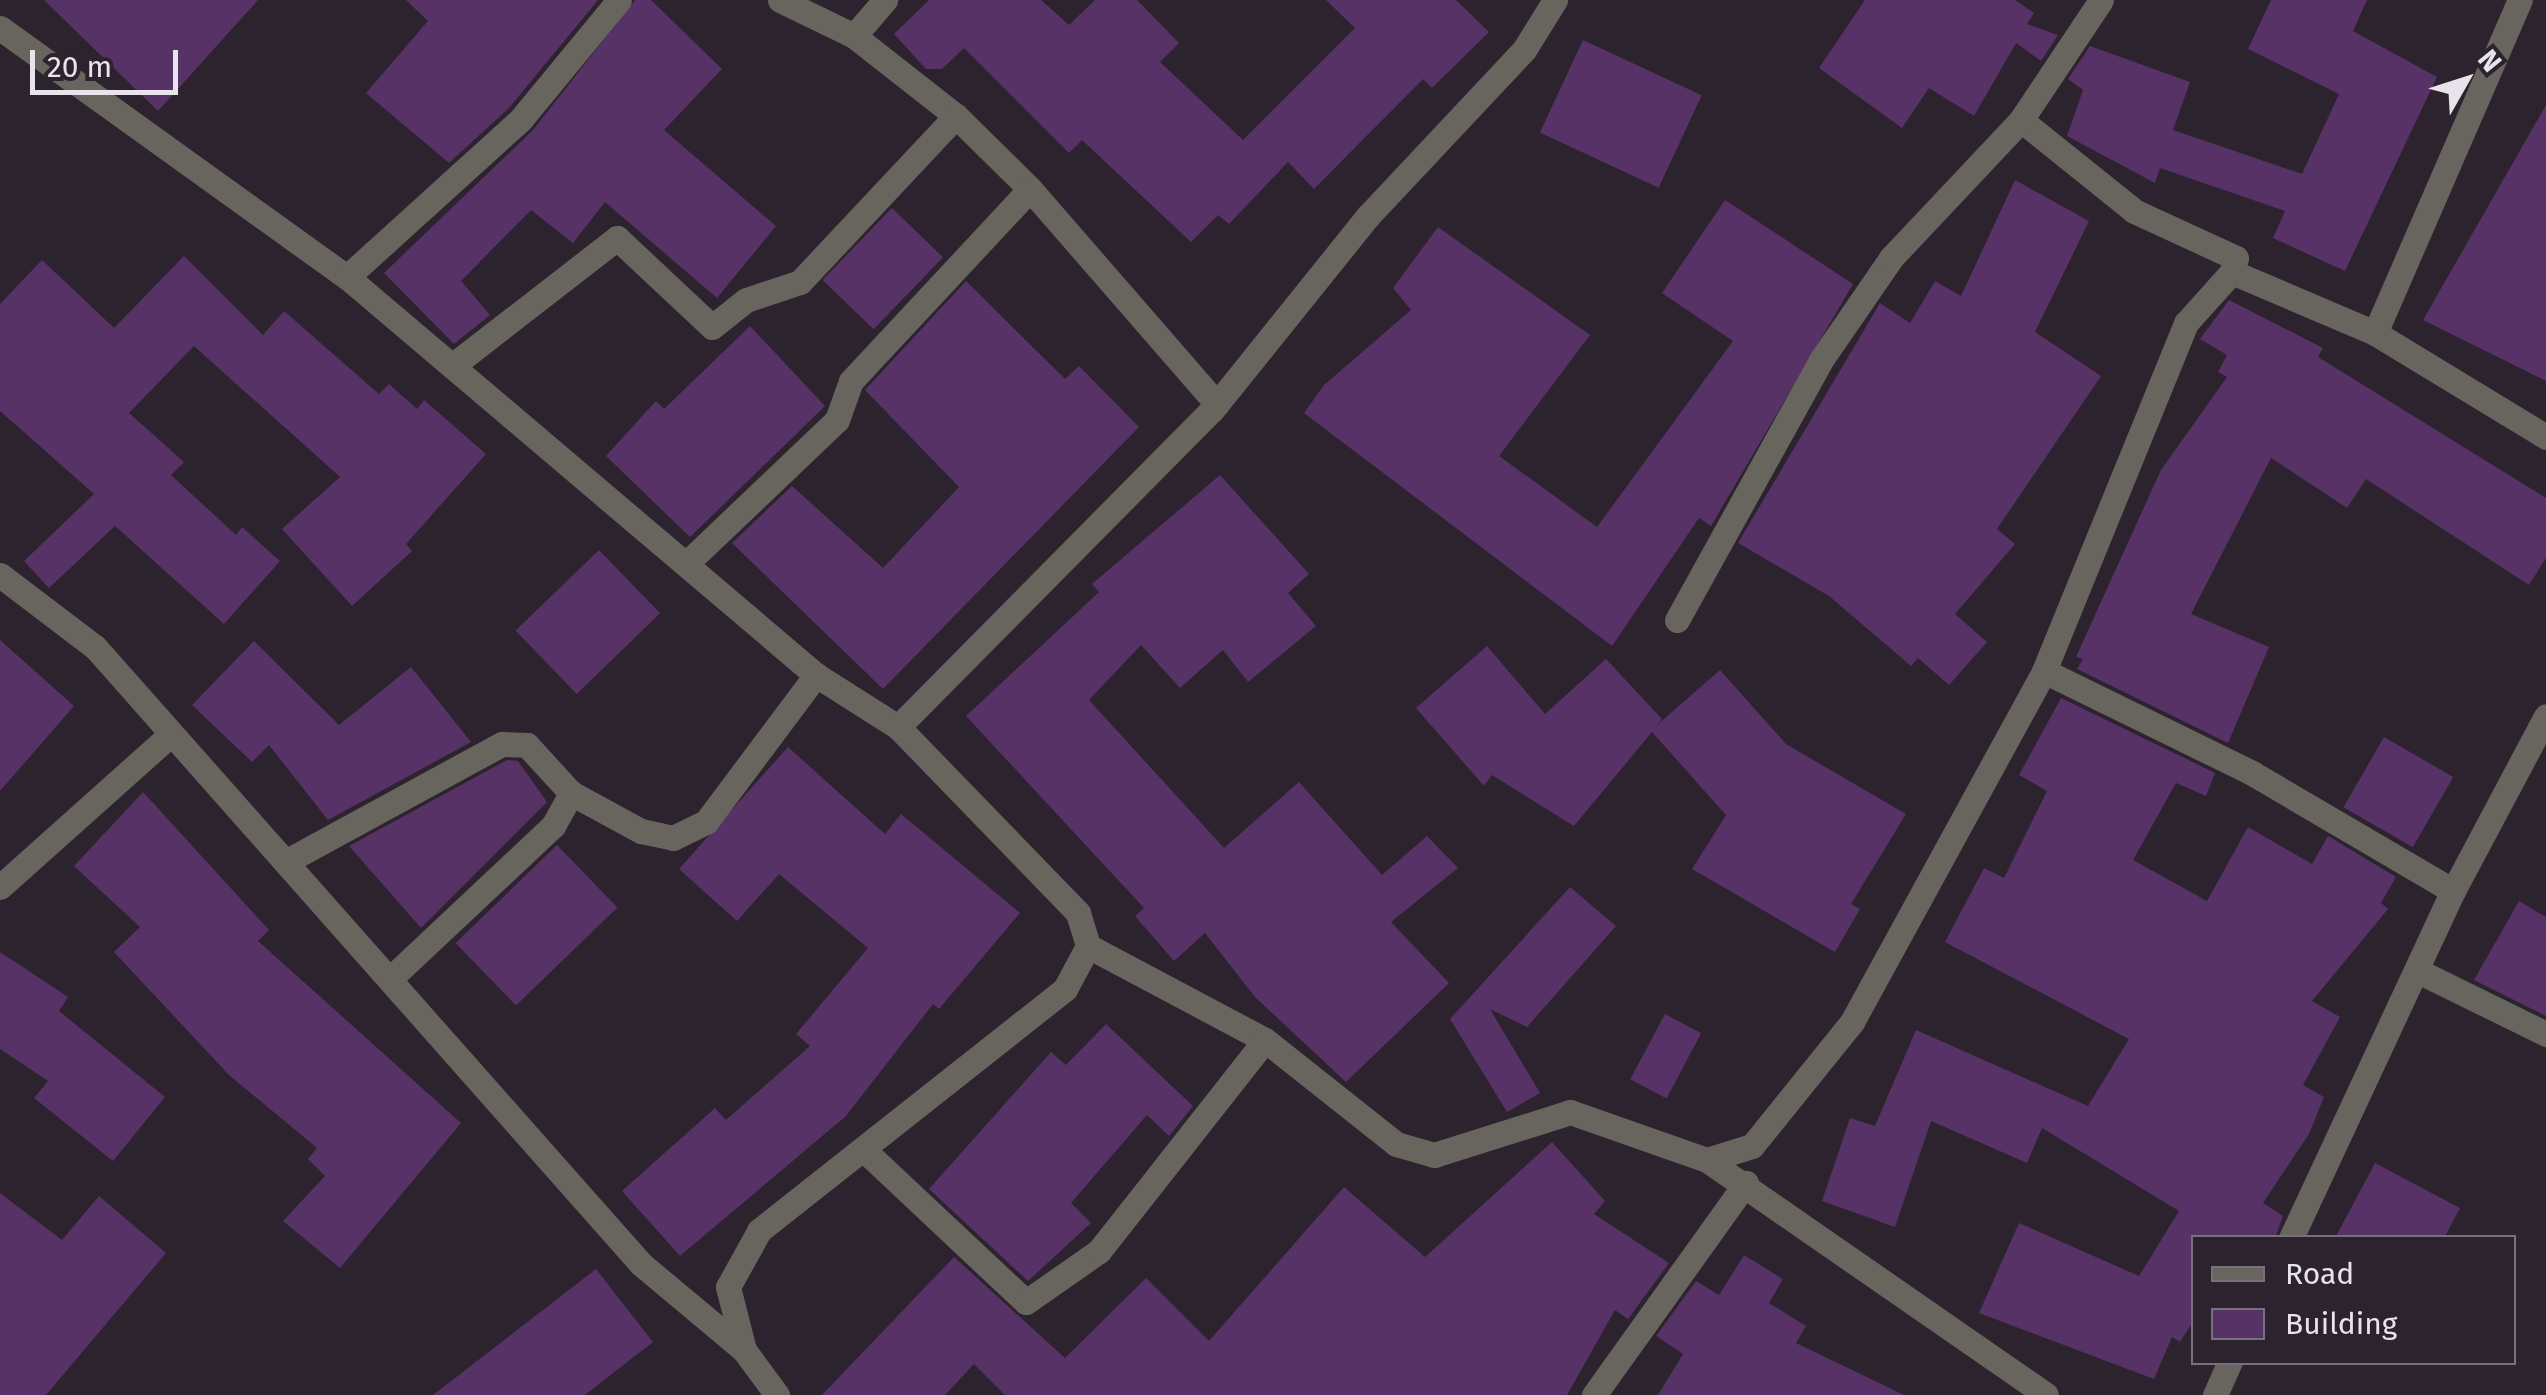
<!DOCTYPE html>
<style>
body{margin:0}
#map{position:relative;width:2546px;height:1395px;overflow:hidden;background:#2c232f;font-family:"Fira Sans",sans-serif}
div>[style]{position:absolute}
.building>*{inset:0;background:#563266;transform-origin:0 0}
.minor>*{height:25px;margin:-12.5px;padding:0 12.5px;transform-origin:12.5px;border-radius:12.5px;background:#68645e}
span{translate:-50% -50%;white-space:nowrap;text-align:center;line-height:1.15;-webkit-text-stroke:8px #2c232f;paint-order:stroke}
.legend{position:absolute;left:2191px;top:1235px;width:325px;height:130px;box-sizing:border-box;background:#2c232f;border:2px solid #78707a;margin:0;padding:12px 18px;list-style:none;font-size:30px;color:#e9e3eb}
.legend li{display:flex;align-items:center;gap:20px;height:50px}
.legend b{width:50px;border:2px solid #78707a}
.north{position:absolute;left:2416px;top:30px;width:100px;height:100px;-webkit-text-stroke:8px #2c232f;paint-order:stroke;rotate:51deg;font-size:28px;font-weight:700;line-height:40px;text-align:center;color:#e9e3eb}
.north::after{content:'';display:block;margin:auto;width:35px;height:45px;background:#e9e3eb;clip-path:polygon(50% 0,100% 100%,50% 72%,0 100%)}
.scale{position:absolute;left:30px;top:50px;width:148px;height:45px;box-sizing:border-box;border:5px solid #e9e3eb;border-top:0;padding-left:12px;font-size:30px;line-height:35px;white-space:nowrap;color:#e9e3eb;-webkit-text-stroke:8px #2c232f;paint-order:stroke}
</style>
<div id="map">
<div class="building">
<i style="clip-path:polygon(44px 0,258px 0,158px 111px)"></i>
<i style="clip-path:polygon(406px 0,598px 0,509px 108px,449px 163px,366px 93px,428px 21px)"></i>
<i style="clip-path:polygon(635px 0,651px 0,722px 69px,664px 130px,776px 226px,717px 298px,605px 202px,573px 243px,531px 210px,461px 281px,490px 315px,454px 344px,384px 273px,533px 130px)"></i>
<i style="clip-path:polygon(929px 0,1041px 0,1069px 25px,1095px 0,1137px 0,1179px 43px,1160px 62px,1243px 140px,1355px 28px,1326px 0,1456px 0,1489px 32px,1432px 88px,1423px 79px,1314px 189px,1288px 162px,1229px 224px,1218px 215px,1191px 242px,1082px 140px,1069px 153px,964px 48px,942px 69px,926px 69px,894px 34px)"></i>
<i style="clip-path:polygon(1865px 0,2015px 0,2034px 13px,2027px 24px,2058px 35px,2041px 61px,2016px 43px,1974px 116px,1929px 88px,1902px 128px,1819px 68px)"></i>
<i style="clip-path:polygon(2271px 0,2367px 0,2353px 31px,2437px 77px,2345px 271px,2273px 238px,2285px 211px,2160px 168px,2155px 183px,2067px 136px,2083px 90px,2068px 79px,2090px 46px,2190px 82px,2173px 130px,2302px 174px,2339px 94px,2248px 49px)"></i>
<i style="left:1583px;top:40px;width:131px;height:102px;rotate:25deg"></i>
<i style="clip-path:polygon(2546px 105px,2546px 381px,2423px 320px)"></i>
<i style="clip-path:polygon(2015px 180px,2089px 221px,2035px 332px,2101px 376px,1997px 529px,2015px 544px,1955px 614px,1987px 642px,1949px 685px,1918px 658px,1911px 666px,1829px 596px,1738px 543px,1880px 303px,1910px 323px,1935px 281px,1961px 296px)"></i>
<i style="clip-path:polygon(1725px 200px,1853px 284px,1711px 526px,1699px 518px,1612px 646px,1304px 413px,1324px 385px,1411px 310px,1393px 288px,1438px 227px,1590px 335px,1499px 456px,1597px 527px,1733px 341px,1662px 293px)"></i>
<i style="left:892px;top:208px;width:71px;height:100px;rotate:44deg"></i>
<i style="clip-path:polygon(184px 256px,263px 335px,284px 311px,379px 394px,389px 384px,417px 409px,424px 400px,486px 454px,406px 544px,412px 551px,352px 606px,282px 529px,340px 477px,194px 346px,129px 413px,184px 462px,171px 475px,236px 535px,242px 527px,280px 561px,224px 624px,115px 526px,49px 588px,24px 561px,94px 494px,0 411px,0 304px,42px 260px,114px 328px)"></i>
<i style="clip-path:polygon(966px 281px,1065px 379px,1079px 366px,1139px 427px,883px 689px,732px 543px,792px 486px,883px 568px,959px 487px,865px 390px)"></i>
<i style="clip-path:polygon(2229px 300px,2323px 348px,2318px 357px,2546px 498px,2546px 558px,2529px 585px,2366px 479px,2347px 508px,2271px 458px,2191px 614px,2269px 647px,2228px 743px,2077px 669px,2083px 659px,2076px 657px,2161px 470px,2227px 377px,2218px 372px,2227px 355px,2200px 339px)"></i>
<i style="clip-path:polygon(750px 326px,825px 406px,690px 537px,606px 456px,656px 401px,664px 409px)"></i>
<i style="clip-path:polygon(1220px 475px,1309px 574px,1288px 593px,1316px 626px,1248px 682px,1223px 650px,1180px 688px,1141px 645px,1089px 700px,1224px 848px,1299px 782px,1382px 875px,1427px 836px,1458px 868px,1391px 922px,1449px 983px,1346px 1082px,1255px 997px,1205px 933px,1174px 961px,1135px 916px,1144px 908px,966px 716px,1099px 592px,1092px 584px)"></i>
<i style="left:599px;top:550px;width:88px;height:116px;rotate:46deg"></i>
<i style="clip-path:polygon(0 640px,74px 706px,0 791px)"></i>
<i style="clip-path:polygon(254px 641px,339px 725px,411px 667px,471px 742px,328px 820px,269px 745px,252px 762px,192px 705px)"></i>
<i style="clip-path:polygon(1487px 646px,1545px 714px,1606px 659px,1662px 719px,1656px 726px,1720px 670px,1786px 744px,1906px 814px,1851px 904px,1860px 909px,1835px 952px,1692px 869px,1726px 815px,1652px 732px,1574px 826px,1492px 775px,1484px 786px,1416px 708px)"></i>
<i style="clip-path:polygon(2061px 698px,2215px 773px,2206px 796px,2176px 783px,2133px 860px,2207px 901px,2248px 827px,2312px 864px,2328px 836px,2396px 877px,2381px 903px,2388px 909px,2312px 1001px,2340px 1017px,2303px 1085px,2324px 1097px,2309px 1134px,2263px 1203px,2283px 1216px,2275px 1238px,2194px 1238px,2194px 1320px,2180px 1342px,2172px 1337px,2154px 1379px,1979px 1313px,2019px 1223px,2139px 1276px,2179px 1211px,2042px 1128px,2027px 1163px,1931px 1121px,1895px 1227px,1822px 1201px,1850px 1118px,1875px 1126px,1916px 1030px,2088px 1106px,2129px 1039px,1945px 942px,1984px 868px,2004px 878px,2047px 791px,2019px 775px)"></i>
<i style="left:2384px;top:737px;width:80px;height:81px;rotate:30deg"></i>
<i style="clip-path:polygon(788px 747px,885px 834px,901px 814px,1020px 913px,939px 1009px,933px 1004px,846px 1116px,680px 1256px,622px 1191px,715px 1108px,726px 1120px,810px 1046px,796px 1034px,868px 948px,779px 874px,737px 921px,679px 869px)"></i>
<i style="clip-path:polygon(507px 760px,518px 761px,547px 802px,421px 928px,349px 846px)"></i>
<i style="clip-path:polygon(143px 792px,269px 930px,258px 941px,461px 1123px,340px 1268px,283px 1221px,325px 1176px,308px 1159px,317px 1148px,229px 1075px,114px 952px,140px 927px,74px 866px)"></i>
<i style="left:557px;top:845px;width:87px;height:141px;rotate:46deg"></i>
<i style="clip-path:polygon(1570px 887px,1616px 926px,1527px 1027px,1490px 1009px,1540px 1093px,1507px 1112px,1450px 1019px)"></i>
<i style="clip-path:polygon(2519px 901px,2546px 917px,2546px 1016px,2474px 980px)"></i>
<i style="clip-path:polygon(0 952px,68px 997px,59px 1011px,165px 1097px,113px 1161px,34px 1098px,48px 1081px,0 1049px)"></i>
<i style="left:1665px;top:1014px;width:41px;height:74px;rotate:28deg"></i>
<i style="clip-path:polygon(1106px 1024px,1193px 1106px,1169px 1136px,1147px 1115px,1071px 1203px,1091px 1223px,1028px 1281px,929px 1189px,1051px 1052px,1066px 1065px)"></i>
<i style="clip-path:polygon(1552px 1142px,1605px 1201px,1594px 1214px,1669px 1263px,1628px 1319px,1615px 1310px,1567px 1395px,1005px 1395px,974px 1364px,945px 1395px,822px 1395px,954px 1257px,1065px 1358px,1146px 1278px,1209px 1341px,1344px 1187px,1425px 1257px)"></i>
<i style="clip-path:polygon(2375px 1163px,2460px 1208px,2444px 1238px,2335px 1238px)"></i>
<i style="clip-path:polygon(0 1193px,62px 1240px,99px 1196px,166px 1253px,46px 1395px,0 1395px)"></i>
<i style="clip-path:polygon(1744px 1255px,1783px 1279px,1769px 1303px,1806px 1326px,1796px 1343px,1904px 1395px,1658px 1395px,1683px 1354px,1656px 1336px,1696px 1281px,1719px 1295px)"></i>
<i style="clip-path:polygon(596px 1269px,653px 1342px,585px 1395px,433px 1395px)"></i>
</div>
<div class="minor">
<i style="left:780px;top:0;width:82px;rotate:25.9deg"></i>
<i style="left:854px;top:36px;width:130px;rotate:38.1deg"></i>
<i style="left:956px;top:116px;width:104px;rotate:44.6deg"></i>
<i style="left:1030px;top:189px;width:285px;rotate:49deg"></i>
<i style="left:0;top:28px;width:427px;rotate:35.7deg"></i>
<i style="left:347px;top:277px;width:615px;rotate:40.32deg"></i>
<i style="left:816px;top:675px;width:97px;rotate:32.4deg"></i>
<i style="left:898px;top:727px;width:259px;rotate:45.9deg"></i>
<i style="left:1078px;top:913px;width:34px;rotate:73deg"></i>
<i style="left:1088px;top:946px;width:49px;rotate:118.1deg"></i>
<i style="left:1065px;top:989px;width:390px;rotate:141.7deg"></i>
<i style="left:759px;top:1231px;width:64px;rotate:119deg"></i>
<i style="left:728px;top:1287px;width:65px;rotate:75.7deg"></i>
<i style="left:744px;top:1350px;width:56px;rotate:53.7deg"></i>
<i style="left:854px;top:36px;width:48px;rotate:-49.3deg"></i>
<i style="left:2021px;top:120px;width:145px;rotate:38.8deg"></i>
<i style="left:2134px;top:211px;width:112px;rotate:24.7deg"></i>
<i style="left:2236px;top:258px;width:15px;rotate:106deg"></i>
<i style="left:2232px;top:272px;width:155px;rotate:23.1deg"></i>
<i style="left:2375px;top:333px;width:200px;rotate:31.3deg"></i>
<i style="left:347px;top:277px;width:235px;rotate:-42.2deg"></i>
<i style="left:521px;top:119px;width:154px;rotate:-50.5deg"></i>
<i style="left:2375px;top:333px;width:363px;rotate:-66.5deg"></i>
<i style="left:452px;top:366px;width:209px;rotate:-37.8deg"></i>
<i style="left:617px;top:238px;width:130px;rotate:43.1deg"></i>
<i style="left:712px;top:327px;width:43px;rotate:-38.5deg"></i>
<i style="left:746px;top:300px;width:57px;rotate:-18.4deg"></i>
<i style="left:800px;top:282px;width:228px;rotate:-46.8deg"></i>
<i style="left:689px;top:561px;width:204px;rotate:-43.6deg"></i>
<i style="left:837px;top:420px;width:41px;rotate:-70.3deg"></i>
<i style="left:851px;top:381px;width:262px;rotate:-47deg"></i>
<i style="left:0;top:575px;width:119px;rotate:37.2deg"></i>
<i style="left:95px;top:647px;width:824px;rotate:48.49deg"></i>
<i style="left:641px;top:1264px;width:134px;rotate:39.9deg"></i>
<i style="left:1677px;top:620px;width:297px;rotate:-61deg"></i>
<i style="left:1821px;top:360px;width:124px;rotate:-55.5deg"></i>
<i style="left:1891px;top:258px;width:190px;rotate:-46.7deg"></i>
<i style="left:2021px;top:120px;width:144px;rotate:-56.3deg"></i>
<i style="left:2044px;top:671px;width:232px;rotate:26.1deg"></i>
<i style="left:2252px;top:773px;width:233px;rotate:30.4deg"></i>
<i style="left:898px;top:727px;width:446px;rotate:-45.3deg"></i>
<i style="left:1212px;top:410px;width:249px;rotate:-51.2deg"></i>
<i style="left:1368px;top:216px;width:228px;rotate:-46.8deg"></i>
<i style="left:1524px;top:50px;width:59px;rotate:-58.2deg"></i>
<i style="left:287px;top:861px;width:245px;rotate:-28.6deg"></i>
<i style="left:502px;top:744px;width:25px;rotate:2deg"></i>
<i style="left:527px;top:745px;width:65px;rotate:47.5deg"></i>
<i style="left:571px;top:793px;width:80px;rotate:28.5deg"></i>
<i style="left:641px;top:831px;width:33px;rotate:12deg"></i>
<i style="left:673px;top:838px;width:37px;rotate:-26deg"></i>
<i style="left:706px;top:822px;width:184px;rotate:-53.2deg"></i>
<i style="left:0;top:887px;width:228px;rotate:-41.8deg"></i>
<i style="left:1088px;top:946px;width:200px;rotate:28deg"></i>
<i style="left:1265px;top:1040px;width:167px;rotate:38.4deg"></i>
<i style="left:1396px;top:1144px;width:40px;rotate:16deg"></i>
<i style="left:1434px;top:1155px;width:143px;rotate:-17.5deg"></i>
<i style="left:1570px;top:1112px;width:145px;rotate:19.3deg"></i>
<i style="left:1707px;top:1160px;width:412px;rotate:34.7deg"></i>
<i style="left:2418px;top:971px;width:143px;rotate:26.2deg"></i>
<i style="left:392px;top:977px;width:221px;rotate:-43.2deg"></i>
<i style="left:553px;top:826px;width:38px;rotate:-61deg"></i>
<i style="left:864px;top:1150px;width:222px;rotate:43.2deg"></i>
<i style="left:1026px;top:1302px;width:89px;rotate:-34.9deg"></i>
<i style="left:1099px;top:1251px;width:268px;rotate:-51.8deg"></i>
<i style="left:1707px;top:1160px;width:47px;rotate:-17.3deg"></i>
<i style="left:1752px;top:1146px;width:159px;rotate:-51.1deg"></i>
<i style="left:1852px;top:1022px;width:400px;rotate:-61.3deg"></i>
<i style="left:2044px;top:671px;width:376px;rotate:-67.8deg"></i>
<i style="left:2186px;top:323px;width:69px;rotate:-48deg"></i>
<i style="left:2291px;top:1238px;width:383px;rotate:-65deg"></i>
<i style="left:2453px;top:891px;width:198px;rotate:-62deg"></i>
<i style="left:1594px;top:1395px;width:261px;rotate:-54.4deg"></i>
<i style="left:2215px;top:1395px;width:36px;rotate:-66deg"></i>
</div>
<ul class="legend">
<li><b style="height:12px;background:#68645e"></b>Road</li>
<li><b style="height:28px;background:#563266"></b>Building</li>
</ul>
<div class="north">N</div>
<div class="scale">20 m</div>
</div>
